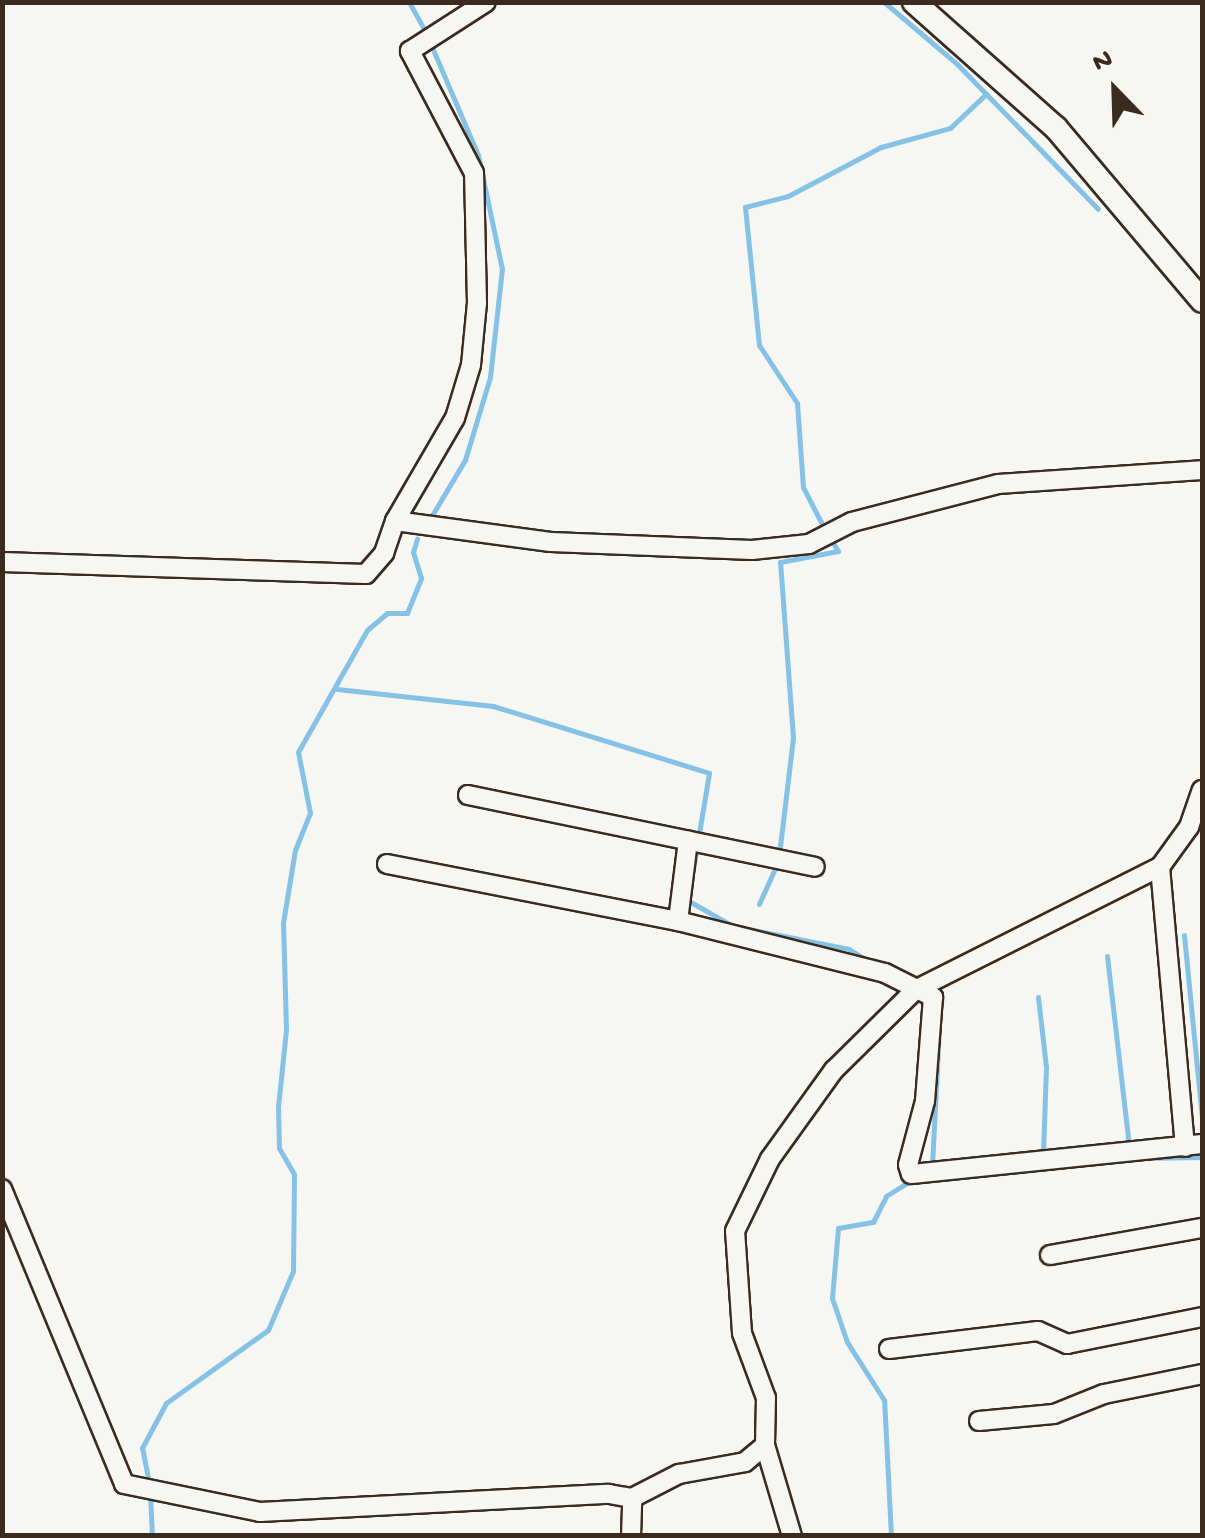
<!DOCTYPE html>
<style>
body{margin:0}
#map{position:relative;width:1205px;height:1538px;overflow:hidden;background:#f6f6f2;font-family:"Gochi Hand",sans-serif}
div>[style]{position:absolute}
.stream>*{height:5px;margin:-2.5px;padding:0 2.5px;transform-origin:2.5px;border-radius:2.5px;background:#86c2e6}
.roads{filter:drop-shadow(2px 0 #3b2a1e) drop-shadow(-2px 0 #3b2a1e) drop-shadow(0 2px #3b2a1e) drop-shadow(0 -2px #3b2a1e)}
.minor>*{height:18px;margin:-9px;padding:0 9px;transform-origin:9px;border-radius:9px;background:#f6f6f2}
.tertiary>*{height:22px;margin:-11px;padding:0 11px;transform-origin:11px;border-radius:11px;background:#f6f6f2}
span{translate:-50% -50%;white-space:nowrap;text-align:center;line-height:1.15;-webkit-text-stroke:8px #f6f6f2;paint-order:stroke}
.frame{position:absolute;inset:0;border:5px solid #3b2a1e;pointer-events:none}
.north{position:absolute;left:1065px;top:40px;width:100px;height:100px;-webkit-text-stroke:8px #f6f6f2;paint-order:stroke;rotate:337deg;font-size:28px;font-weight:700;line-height:40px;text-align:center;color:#3b2a1e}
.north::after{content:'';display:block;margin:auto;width:35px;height:45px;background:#3b2a1e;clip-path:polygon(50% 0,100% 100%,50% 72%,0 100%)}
</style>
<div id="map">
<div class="stream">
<i style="left:409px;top:2px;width:29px;rotate:61deg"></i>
<i style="left:884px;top:2px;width:96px;rotate:40.3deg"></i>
<i style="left:957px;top:64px;width:202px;rotate:45.8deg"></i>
<i style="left:428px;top:522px;width:72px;rotate:-59.2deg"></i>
<i style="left:465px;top:460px;width:87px;rotate:-73.2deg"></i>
<i style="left:490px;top:377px;width:109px;rotate:-83.7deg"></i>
<i style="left:502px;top:269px;width:116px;rotate:-101.9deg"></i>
<i style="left:478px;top:155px;width:117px;rotate:-113.1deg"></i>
<i style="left:825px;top:530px;width:48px;rotate:-117.1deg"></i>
<i style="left:803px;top:487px;width:84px;rotate:-94.1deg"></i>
<i style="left:797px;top:403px;width:69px;rotate:-123.2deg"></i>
<i style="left:759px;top:345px;width:139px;rotate:-95.8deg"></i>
<i style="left:745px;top:207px;width:44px;rotate:-14.3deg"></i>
<i style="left:788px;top:196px;width:105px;rotate:-27.8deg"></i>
<i style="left:881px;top:147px;width:72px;rotate:-15.4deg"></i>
<i style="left:950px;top:128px;width:50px;rotate:-43.4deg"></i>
<i style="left:337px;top:689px;width:157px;rotate:6.2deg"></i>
<i style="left:493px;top:706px;width:226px;rotate:17.2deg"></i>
<i style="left:709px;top:773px;width:98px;rotate:99.4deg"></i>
<i style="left:779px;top:855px;width:118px;rotate:-83.2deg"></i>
<i style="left:793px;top:738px;width:176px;rotate:-94.2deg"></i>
<i style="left:780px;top:562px;width:59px;rotate:-10.7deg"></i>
<i style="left:838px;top:551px;width:9px;rotate:-122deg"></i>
<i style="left:687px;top:900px;width:53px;rotate:29.5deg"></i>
<i style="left:733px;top:926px;width:118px;rotate:11.2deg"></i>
<i style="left:849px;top:949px;width:22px;rotate:32deg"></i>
<i style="left:759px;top:904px;width:42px;rotate:-65.9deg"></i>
<i style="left:1184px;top:935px;width:185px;rotate:84.4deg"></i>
<i style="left:1107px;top:956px;width:191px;rotate:83.4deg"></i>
<i style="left:1038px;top:997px;width:70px;rotate:83.5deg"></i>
<i style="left:1046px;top:1067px;width:87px;rotate:92deg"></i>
<i style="left:1141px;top:1158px;width:61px;rotate:-0.9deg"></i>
<i style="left:932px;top:1166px;width:139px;rotate:-87.1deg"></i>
<i style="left:149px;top:1483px;width:36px;rotate:-101deg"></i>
<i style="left:142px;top:1448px;width:51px;rotate:-61.9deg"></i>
<i style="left:166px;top:1403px;width:125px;rotate:-35.6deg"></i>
<i style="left:268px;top:1330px;width:64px;rotate:-67deg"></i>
<i style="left:293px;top:1271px;width:97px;rotate:-89.4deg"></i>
<i style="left:294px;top:1174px;width:30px;rotate:-120deg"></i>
<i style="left:279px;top:1148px;width:41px;rotate:-91.4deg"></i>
<i style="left:278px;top:1107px;width:78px;rotate:-84.1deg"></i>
<i style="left:286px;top:1029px;width:106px;rotate:-91.6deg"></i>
<i style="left:283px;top:923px;width:74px;rotate:-80.7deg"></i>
<i style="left:295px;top:850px;width:40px;rotate:-68deg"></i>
<i style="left:310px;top:813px;width:62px;rotate:-101.1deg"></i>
<i style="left:298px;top:752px;width:140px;rotate:-60.5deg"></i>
<i style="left:367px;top:630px;width:26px;rotate:-40deg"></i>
<i style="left:387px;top:613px;width:20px"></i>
<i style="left:407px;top:613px;width:38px;rotate:-68deg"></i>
<i style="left:421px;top:578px;width:27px;rotate:-107deg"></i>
<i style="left:413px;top:552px;width:14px;rotate:-73deg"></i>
<i style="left:150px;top:1494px;width:42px;rotate:87.3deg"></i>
<i style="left:891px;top:1536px;width:136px;rotate:-92.9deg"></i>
<i style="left:884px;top:1400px;width:69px;rotate:-122.5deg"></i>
<i style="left:847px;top:1342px;width:46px;rotate:-108.8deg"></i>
<i style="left:832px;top:1298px;width:70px;rotate:-85.1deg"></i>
<i style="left:838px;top:1228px;width:36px;rotate:-10deg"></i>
<i style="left:873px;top:1222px;width:29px;rotate:-63deg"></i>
<i style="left:886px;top:1196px;width:31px;rotate:-32deg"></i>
</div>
<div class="roads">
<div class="minor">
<i style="left:395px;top:521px;width:157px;rotate:7.7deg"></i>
<i style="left:551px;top:542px;width:201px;rotate:2.3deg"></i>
<i style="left:752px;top:550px;width:57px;rotate:-6deg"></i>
<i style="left:809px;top:544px;width:48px;rotate:-27.1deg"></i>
<i style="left:852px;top:522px;width:151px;rotate:-14.6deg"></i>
<i style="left:998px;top:484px;width:204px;rotate:-3.9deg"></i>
<i style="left:2px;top:562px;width:364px;rotate:1.9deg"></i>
<i style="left:366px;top:574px;width:28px;rotate:-49deg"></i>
<i style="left:384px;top:553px;width:34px;rotate:-71deg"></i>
<i style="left:395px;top:521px;width:119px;rotate:-59.8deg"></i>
<i style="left:455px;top:418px;width:55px;rotate:-73.2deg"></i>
<i style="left:471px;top:365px;width:62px;rotate:-84.5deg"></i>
<i style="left:477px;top:303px;width:130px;rotate:-91.3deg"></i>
<i style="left:474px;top:173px;width:138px;rotate:-117.7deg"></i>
<i style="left:410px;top:51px;width:90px;rotate:-32.8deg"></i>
<i style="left:468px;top:795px;width:354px;rotate:11.7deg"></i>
<i style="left:387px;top:864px;width:297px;rotate:11.1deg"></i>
<i style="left:678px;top:921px;width:213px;rotate:14.1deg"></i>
<i style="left:885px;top:973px;width:54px;rotate:26.6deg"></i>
<i style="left:933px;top:997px;width:104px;rotate:94.4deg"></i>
<i style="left:925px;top:1101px;width:66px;rotate:104.9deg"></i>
<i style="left:908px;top:1165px;width:9px;rotate:72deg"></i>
<i style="left:911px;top:1174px;width:293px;rotate:-5.9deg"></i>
<i style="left:1160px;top:867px;width:281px;rotate:84.9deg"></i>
<i style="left:678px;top:921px;width:81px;rotate:-82.9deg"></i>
<i style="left:2px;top:1189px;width:319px;rotate:67.5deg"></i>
<i style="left:124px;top:1484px;width:139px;rotate:11.6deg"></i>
<i style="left:260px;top:1512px;width:349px;rotate:-3deg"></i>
<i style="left:609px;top:1494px;width:23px;rotate:10deg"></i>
<i style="left:1050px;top:1255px;width:154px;rotate:-10.1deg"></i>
<i style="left:889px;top:1349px;width:150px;rotate:-6.9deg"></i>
<i style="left:1038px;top:1331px;width:32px;rotate:24deg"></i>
<i style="left:1067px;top:1344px;width:138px;rotate:-11.3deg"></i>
<i style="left:979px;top:1421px;width:75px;rotate:-5.3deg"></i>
<i style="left:1054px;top:1414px;width:54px;rotate:-21.8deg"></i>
<i style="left:1104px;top:1394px;width:100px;rotate:-11.5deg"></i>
<i style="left:765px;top:1445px;width:95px;rotate:73.5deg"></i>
<i style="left:631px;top:1536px;width:38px;rotate:-88deg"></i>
<i style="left:632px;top:1498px;width:53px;rotate:-27.1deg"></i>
<i style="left:679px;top:1474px;width:67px;rotate:-10.3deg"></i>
<i style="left:745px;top:1462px;width:26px;rotate:-40deg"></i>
<i style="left:765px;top:1445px;width:47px;rotate:-88.8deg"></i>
<i style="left:766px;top:1398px;width:69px;rotate:-110.3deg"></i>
<i style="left:742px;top:1333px;width:102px;rotate:-93.9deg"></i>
<i style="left:735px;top:1231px;width:80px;rotate:-64.1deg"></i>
<i style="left:770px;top:1159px;width:110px;rotate:-54.3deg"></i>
<i style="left:834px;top:1070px;width:114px;rotate:-44.6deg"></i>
<i style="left:915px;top:990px;width:274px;rotate:-26.7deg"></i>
<i style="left:1160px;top:867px;width:49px;rotate:-54.1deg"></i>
<i style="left:1189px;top:827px;width:39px;rotate:-71deg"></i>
</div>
<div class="tertiary">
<i style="left:914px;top:2px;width:190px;rotate:41.6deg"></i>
<i style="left:1056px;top:128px;width:226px;rotate:49.8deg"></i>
</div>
</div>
<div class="frame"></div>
<div class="north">N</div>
</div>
